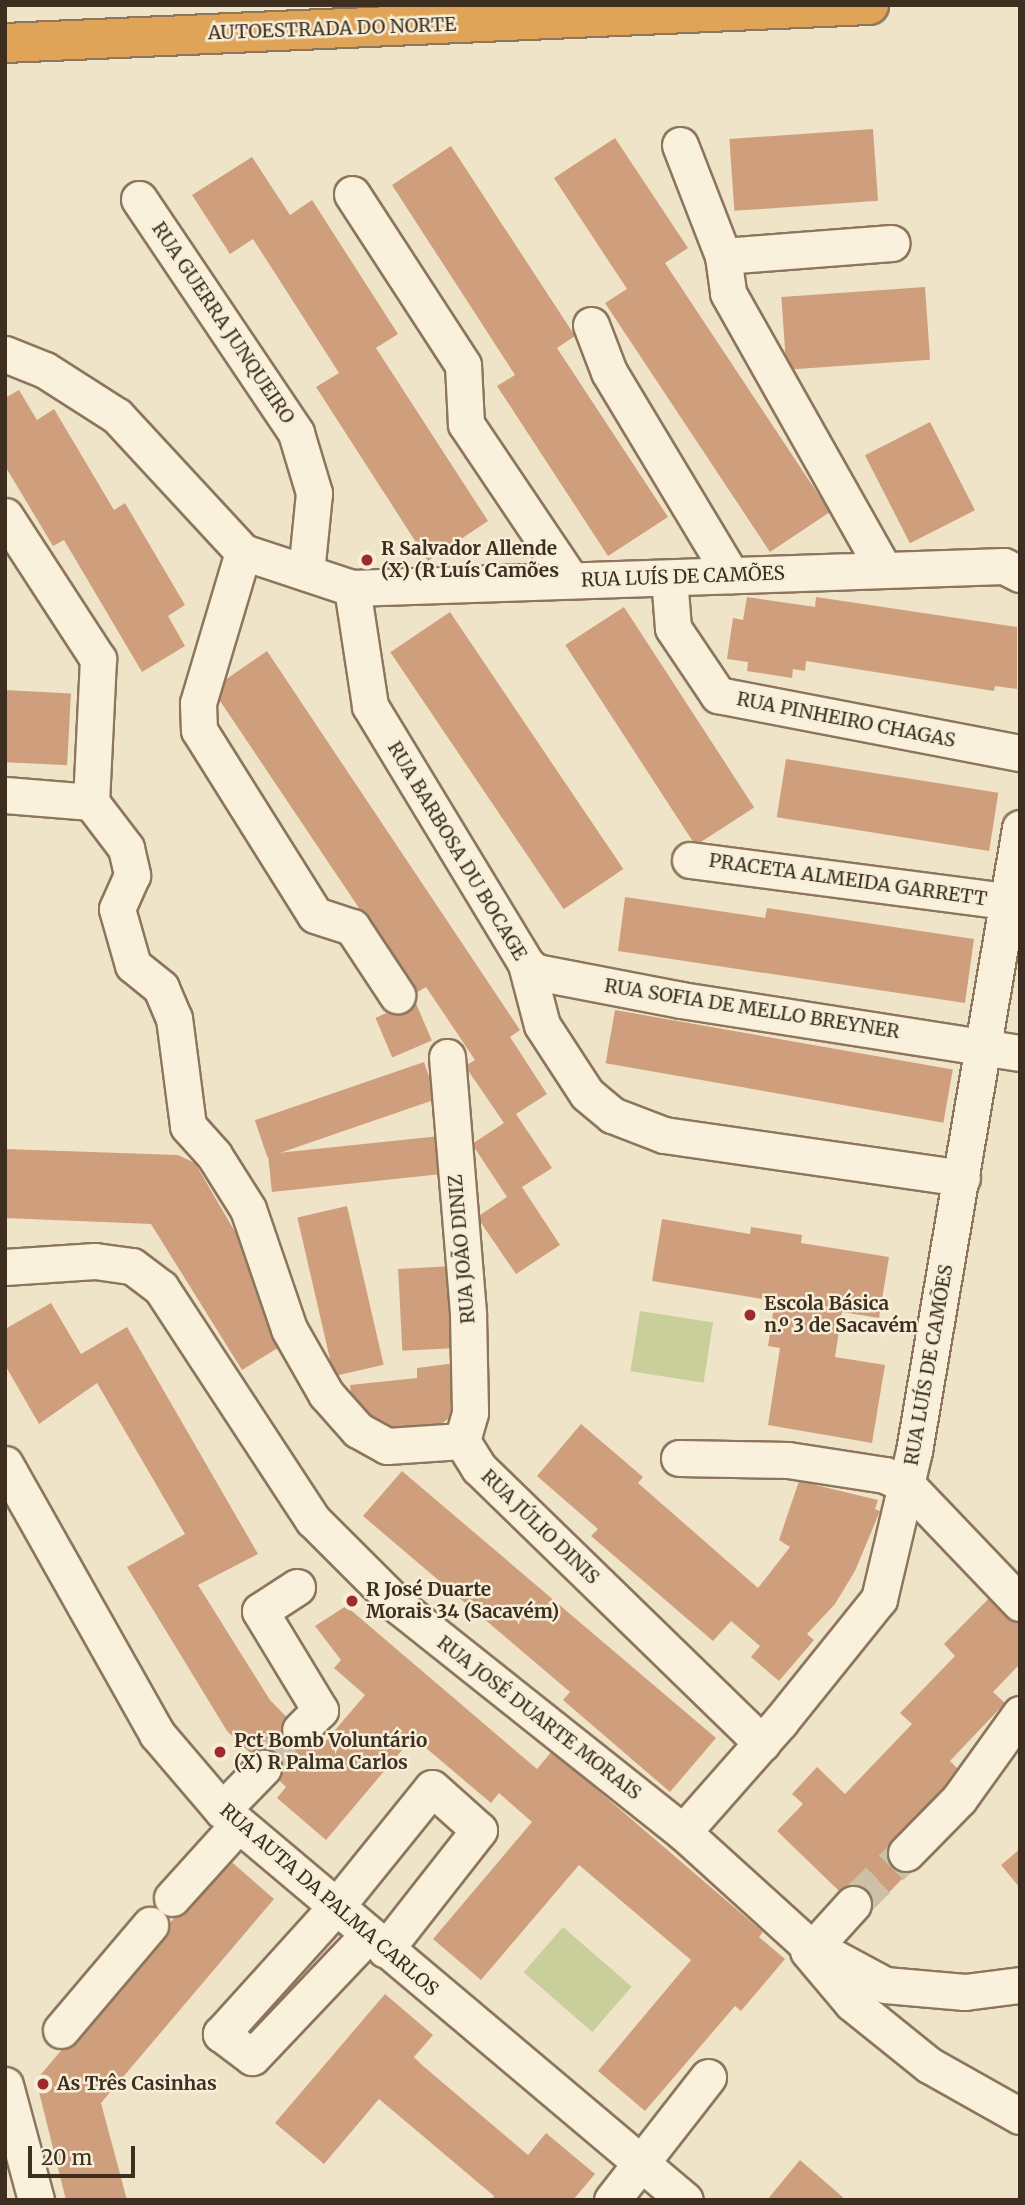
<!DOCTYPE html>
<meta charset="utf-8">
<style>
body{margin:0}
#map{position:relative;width:1025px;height:2205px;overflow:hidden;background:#f0e4c8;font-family:Merriweather,serif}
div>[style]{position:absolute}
.green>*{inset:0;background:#c9cf9b;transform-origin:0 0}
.building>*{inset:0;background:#cf9f7d;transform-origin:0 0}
.minor-tunnel>*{height:35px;margin-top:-17.5px;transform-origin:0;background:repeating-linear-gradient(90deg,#ccc0a6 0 35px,transparent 0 53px)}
.roads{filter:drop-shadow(2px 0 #8d765c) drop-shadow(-2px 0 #8d765c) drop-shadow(0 2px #8d765c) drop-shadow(0 -2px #8d765c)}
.minor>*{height:35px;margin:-17.5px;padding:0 17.5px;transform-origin:17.5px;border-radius:17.5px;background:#faf1dc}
.highway>*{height:38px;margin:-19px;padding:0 19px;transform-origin:19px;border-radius:19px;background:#e0a458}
.dots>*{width:19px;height:19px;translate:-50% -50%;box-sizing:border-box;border:4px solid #f7eed8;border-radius:50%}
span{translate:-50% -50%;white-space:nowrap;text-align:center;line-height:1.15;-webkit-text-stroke:5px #f7eed8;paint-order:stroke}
.street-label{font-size:19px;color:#3d2e20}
.poi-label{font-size:19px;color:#3d2e20;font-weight:700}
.left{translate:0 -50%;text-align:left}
.frame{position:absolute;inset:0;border:7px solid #3d2e20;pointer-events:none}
.scale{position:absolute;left:28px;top:2146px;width:107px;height:32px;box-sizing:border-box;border:4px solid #3d2e20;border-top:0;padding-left:9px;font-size:21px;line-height:24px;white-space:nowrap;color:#3d2e20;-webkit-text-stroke:5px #f7eed8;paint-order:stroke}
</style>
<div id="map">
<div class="green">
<i style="left:640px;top:1311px;width:74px;height:61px;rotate:9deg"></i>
<i style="left:563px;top:1927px;width:91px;height:60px;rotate:41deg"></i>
</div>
<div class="building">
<i style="left:873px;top:129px;width:72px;height:144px;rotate:86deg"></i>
<i style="clip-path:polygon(615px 138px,688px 248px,665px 263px,830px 512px,770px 552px,605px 303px,627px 289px,554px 178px)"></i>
<i style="clip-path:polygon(451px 146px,575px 336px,557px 348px,668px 517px,608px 556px,497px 386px,515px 375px,392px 185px)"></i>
<i style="clip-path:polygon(252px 157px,290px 215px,312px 200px,398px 334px,376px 348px,488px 521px,428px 561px,316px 387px,339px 373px,253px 239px,230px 254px,192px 195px)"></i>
<i style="left:925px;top:287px;width:73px;height:144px;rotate:86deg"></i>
<i style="clip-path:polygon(19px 390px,37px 420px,54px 409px,114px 510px,125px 503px,185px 605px,168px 616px,185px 646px,142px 672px,64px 540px,53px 546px,5px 466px,5px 398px)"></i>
<i style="left:930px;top:422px;width:99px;height:73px;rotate:63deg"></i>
<i style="clip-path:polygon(747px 597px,815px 607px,816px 597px,1017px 627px,1017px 689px,995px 686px,994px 691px,806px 661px,805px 671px,793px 669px,792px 678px,747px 671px,748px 662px,727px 659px,733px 618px,743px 620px)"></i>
<i style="left:624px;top:607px;width:239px;height:70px;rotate:57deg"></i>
<i style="left:450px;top:612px;width:310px;height:72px;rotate:56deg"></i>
<i style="clip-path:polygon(267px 651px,520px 1030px,510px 1037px,547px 1094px,516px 1114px,552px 1168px,522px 1187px,560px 1245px,516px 1274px,477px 1217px,507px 1197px,472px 1144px,504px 1123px,465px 1066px,475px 1060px,426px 987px,416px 993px,212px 689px)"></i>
<i style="left:5px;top:690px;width:66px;height:72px;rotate:3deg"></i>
<i style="left:786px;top:759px;width:215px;height:59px;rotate:9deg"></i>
<i style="clip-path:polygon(625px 897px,765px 918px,767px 908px,974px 939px,965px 1003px,618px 951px)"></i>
<i style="left:415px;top:1001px;width:43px;height:43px;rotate:67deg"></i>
<i style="left:615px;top:1010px;width:343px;height:54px;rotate:10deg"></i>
<i style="left:424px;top:1062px;width:39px;height:179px;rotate:71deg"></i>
<i style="left:440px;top:1136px;width:38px;height:173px;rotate:84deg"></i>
<i style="clip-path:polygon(5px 1149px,178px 1155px,195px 1163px,259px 1273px,251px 1279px,277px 1320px,269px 1325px,281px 1346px,242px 1370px,151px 1224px,5px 1218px)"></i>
<i style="left:347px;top:1206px;width:163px;height:51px;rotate:77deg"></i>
<i style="clip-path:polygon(662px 1219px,750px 1234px,751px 1227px,802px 1235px,801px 1243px,889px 1257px,879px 1318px,842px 1312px,835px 1357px,885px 1365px,872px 1443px,768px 1425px,780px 1348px,768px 1346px,775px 1301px,652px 1281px)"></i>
<i style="left:453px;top:1266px;width:82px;height:55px;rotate:87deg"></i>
<i style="clip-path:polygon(51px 1303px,81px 1354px,127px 1327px,258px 1554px,198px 1585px,270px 1700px,312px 1743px,319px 1749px,365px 1695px,334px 1668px,341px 1660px,315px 1626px,346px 1606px,537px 1769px,552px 1751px,763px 1932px,759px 1937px,785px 1959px,741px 2011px,735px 2006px,645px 2111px,598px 2071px,691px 1960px,579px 1865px,481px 1980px,433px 1939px,532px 1822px,499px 1793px,491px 1803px,413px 1737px,326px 1840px,277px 1798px,286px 1787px,227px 1731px,127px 1567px,185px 1534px,97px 1383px,39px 1424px,5px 1365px,5px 1329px)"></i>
<i style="clip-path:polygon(456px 1363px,461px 1409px,440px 1425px,380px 1431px,354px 1414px,350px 1385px,417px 1378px,417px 1368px)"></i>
<i style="clip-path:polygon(581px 1424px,643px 1477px,638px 1483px,758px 1588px,790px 1547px,779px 1540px,799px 1481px,878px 1500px,875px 1509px,880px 1511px,855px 1571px,835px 1604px,807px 1634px,814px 1640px,779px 1681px,751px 1657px,760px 1646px,731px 1621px,713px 1641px,591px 1536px,598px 1529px,537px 1476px)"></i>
<i style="clip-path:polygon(402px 1471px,716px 1738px,670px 1792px,563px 1700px,570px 1692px,363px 1516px)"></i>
<i style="clip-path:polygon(1000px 1587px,1020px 1606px,1020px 1664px,993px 1692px,1005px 1703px,950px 1761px,961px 1772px,917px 1863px,866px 1917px,777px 1831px,803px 1804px,792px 1794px,817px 1767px,845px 1794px,912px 1724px,900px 1713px,955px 1656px,944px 1644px)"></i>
<i style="clip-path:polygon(1020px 1849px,1020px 1888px,1001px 1865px)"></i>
<i style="clip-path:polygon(226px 1857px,274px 1899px,101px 2103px,127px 2200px,66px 2200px,36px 2080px)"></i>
<i style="clip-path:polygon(385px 1994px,433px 2035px,414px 2057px,422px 2065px,528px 2155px,546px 2133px,595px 2174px,573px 2200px,491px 2200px,494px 2196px,379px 2099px,324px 2164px,275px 2123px)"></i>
<i style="clip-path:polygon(800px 2160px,846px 2200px,767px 2200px)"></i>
</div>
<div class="minor-tunnel">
<i style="left:263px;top:1768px;width:53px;rotate:-45.8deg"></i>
<i style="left:853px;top:1904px;width:74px;rotate:-43.9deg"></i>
</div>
<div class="roads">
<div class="minor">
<i style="left:680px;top:145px;width:119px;rotate:68.8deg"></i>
<i style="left:723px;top:256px;width:37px;rotate:82deg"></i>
<i style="left:728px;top:293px;width:318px;rotate:60.6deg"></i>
<i style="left:352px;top:194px;width:204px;rotate:57deg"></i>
<i style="left:463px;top:365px;width:59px;rotate:87.1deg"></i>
<i style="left:466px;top:424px;width:188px;rotate:56.1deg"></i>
<i style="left:139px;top:199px;width:282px;rotate:56.1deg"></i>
<i style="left:296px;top:433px;width:63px;rotate:73.3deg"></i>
<i style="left:314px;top:493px;width:80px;rotate:95.7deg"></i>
<i style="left:723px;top:256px;width:169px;rotate:-4.4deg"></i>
<i style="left:591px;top:325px;width:50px;rotate:69deg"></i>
<i style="left:609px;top:372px;width:237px;rotate:59deg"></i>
<i style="left:5px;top:354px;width:43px;rotate:21.8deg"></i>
<i style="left:45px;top:370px;width:85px;rotate:32.6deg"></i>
<i style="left:117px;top:416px;width:185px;rotate:47.2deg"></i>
<i style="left:243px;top:552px;width:115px;rotate:18.3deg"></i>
<i style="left:352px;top:588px;width:652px;rotate:-1.93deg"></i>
<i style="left:1004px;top:566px;width:18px;rotate:27deg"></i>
<i style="left:5px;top:516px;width:171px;rotate:57deg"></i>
<i style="left:98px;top:659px;width:143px;rotate:92.8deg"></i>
<i style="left:91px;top:802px;width:86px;rotate:-175.3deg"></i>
<i style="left:243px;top:552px;width:158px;rotate:106.6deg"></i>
<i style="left:198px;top:703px;width:27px;rotate:88deg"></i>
<i style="left:199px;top:730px;width:218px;rotate:57.9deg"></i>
<i style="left:315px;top:915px;width:39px;rotate:18deg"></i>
<i style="left:352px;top:927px;width:82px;rotate:56.5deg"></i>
<i style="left:669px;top:578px;width:50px;rotate:85.4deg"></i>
<i style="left:673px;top:628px;width:81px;rotate:56.1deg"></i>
<i style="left:718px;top:695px;width:308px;rotate:10.9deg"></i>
<i style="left:352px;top:588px;width:119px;rotate:81.3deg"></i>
<i style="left:370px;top:706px;width:301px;rotate:58.8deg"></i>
<i style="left:526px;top:964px;width:63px;rotate:75.3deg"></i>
<i style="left:542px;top:1025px;width:82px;rotate:56.9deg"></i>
<i style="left:587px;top:1094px;width:33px;rotate:40deg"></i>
<i style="left:612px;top:1115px;width:56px;rotate:21deg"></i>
<i style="left:664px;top:1135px;width:301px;rotate:8.2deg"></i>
<i style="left:91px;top:802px;width:58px;rotate:52.7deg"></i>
<i style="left:126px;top:848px;width:28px;rotate:77deg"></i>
<i style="left:132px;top:875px;width:37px;rotate:114deg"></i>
<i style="left:117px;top:909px;width:58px;rotate:74.1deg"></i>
<i style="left:133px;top:965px;width:36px;rotate:39deg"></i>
<i style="left:161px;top:988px;width:33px;rotate:67deg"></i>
<i style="left:174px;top:1018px;width:109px;rotate:82.6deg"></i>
<i style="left:188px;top:1126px;width:39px;rotate:48deg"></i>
<i style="left:214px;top:1155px;width:64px;rotate:57.8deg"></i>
<i style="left:248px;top:1209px;width:127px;rotate:71.1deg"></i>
<i style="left:289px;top:1329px;width:75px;rotate:60.4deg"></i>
<i style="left:326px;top:1394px;width:48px;rotate:48.4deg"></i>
<i style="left:358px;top:1430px;width:33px;rotate:29deg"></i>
<i style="left:387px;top:1446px;width:75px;rotate:-3.8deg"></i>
<i style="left:462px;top:1441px;width:32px;rotate:58deg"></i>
<i style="left:479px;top:1468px;width:395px;rotate:44.2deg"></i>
<i style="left:690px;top:860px;width:319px;rotate:7.4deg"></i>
<i style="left:526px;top:964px;width:13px;rotate:39deg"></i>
<i style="left:536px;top:972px;width:148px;rotate:10.9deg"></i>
<i style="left:681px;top:1000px;width:343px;rotate:8.9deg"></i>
<i style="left:447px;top:1057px;width:259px;rotate:85.3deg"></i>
<i style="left:468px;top:1315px;width:98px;rotate:88.8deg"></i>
<i style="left:470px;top:1413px;width:29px;rotate:106deg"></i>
<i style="left:5px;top:1267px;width:90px;rotate:-3.8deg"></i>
<i style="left:95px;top:1261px;width:37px;rotate:8deg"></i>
<i style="left:132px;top:1266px;width:36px;rotate:37deg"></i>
<i style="left:161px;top:1288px;width:277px;rotate:56.8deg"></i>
<i style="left:313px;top:1520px;width:123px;rotate:45deg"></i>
<i style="left:400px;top:1607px;width:362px;rotate:38.5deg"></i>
<i style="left:683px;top:1832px;width:162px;rotate:42.2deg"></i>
<i style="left:803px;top:1941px;width:93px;rotate:28.2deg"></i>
<i style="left:885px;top:1985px;width:80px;rotate:5deg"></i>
<i style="left:965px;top:1992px;width:55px;rotate:-7.3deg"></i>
<i style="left:679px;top:1458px;width:109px;rotate:1.1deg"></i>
<i style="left:788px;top:1460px;width:98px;rotate:8.8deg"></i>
<i style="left:885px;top:1475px;width:25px;rotate:26deg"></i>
<i style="left:908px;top:1486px;width:162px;rotate:46.3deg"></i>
<i style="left:5px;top:1464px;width:310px;rotate:60.6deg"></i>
<i style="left:157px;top:1734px;width:100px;rotate:49.5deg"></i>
<i style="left:222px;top:1810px;width:605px;rotate:40.11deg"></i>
<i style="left:297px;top:1587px;width:44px;rotate:147deg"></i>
<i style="left:260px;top:1611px;width:116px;rotate:58.8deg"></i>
<i style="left:320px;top:1710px;width:28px;rotate:135deg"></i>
<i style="left:222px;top:1810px;width:59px;rotate:-45.7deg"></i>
<i style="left:683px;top:1832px;width:147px;rotate:-48.6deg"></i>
<i style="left:780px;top:1722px;width:158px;rotate:-51.2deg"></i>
<i style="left:879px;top:1599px;width:152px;rotate:-76.7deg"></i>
<i style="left:914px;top:1451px;width:632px;rotate:-80.34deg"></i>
<i style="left:906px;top:1853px;width:76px;rotate:-45.5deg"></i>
<i style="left:959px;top:1799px;width:105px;rotate:-54.3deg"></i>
<i style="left:172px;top:1898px;width:97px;rotate:-47.9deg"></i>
<i style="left:367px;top:1936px;width:167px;rotate:133.5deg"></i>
<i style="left:252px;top:2057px;width:39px;rotate:-143deg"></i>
<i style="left:221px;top:2034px;width:170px;rotate:-47.9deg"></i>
<i style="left:335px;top:1908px;width:154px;rotate:-51.1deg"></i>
<i style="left:432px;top:1788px;width:63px;rotate:41.8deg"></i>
<i style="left:479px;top:1830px;width:152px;rotate:128.1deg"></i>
<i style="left:814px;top:1947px;width:58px;rotate:-47.8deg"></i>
<i style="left:808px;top:1951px;width:68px;rotate:49.8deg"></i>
<i style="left:852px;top:2003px;width:99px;rotate:38.8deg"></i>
<i style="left:929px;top:2065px;width:104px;rotate:29.3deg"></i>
<i style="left:61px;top:2030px;width:138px;rotate:-49.7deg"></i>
<i style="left:5px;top:2085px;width:119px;rotate:74.9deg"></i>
<i style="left:612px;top:2200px;width:156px;rotate:-52deg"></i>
</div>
<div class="highway">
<i style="left:5px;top:43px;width:865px;rotate:-2.52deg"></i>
</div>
</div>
<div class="dots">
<i style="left:367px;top:560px;background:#9e2a2b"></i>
<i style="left:750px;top:1315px;background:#9e2a2b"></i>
<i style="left:352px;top:1601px;background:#9e2a2b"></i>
<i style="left:220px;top:1752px;background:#9e2a2b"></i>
<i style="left:43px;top:2084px;background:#9e2a2b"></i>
</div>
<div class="street-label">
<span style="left:332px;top:29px;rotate:-2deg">AUTOESTRADA DO NORTE</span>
<span style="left:223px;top:323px;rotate:56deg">RUA GUERRA JUNQUEIRO</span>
<span style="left:683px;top:577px;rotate:-2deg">RUA LUÍS DE CAMÕES</span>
<span style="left:846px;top:720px;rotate:11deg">RUA PINHEIRO CHAGAS</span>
<span style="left:457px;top:851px;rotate:59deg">RUA BARBOSA DU BOCAGE</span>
<span style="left:848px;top:880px;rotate:8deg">PRACETA ALMEIDA GARRETT</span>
<span style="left:752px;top:1009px;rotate:9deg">RUA SOFIA DE MELLO BREYNER</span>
<span style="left:462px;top:1249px;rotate:-95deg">RUA JOÃO DINIZ</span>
<span style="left:929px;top:1365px;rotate:-80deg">RUA LUÍS DE CAMÕES</span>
<span style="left:540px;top:1527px;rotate:44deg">RUA JÚLIO DINIS</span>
<span style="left:539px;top:1718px;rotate:38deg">RUA JOSÉ DUARTE MORAIS</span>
<span style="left:329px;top:1900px;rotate:41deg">RUA AUTA DA PALMA CARLOS</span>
</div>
<div class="poi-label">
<span class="left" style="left:381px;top:560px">R Salvador Allende<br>(X) (R Luís Camões</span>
<span class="left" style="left:764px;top:1315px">Escola Básica<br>n.º 3 de Sacavém</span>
<span class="left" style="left:366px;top:1601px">R José Duarte<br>Morais 34 (Sacavém)</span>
<span class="left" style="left:234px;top:1752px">Pct Bomb Voluntário<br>(X) R Palma Carlos</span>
<span class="left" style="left:57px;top:2084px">As Três Casinhas</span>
</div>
<div class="frame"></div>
<div class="scale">20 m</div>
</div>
